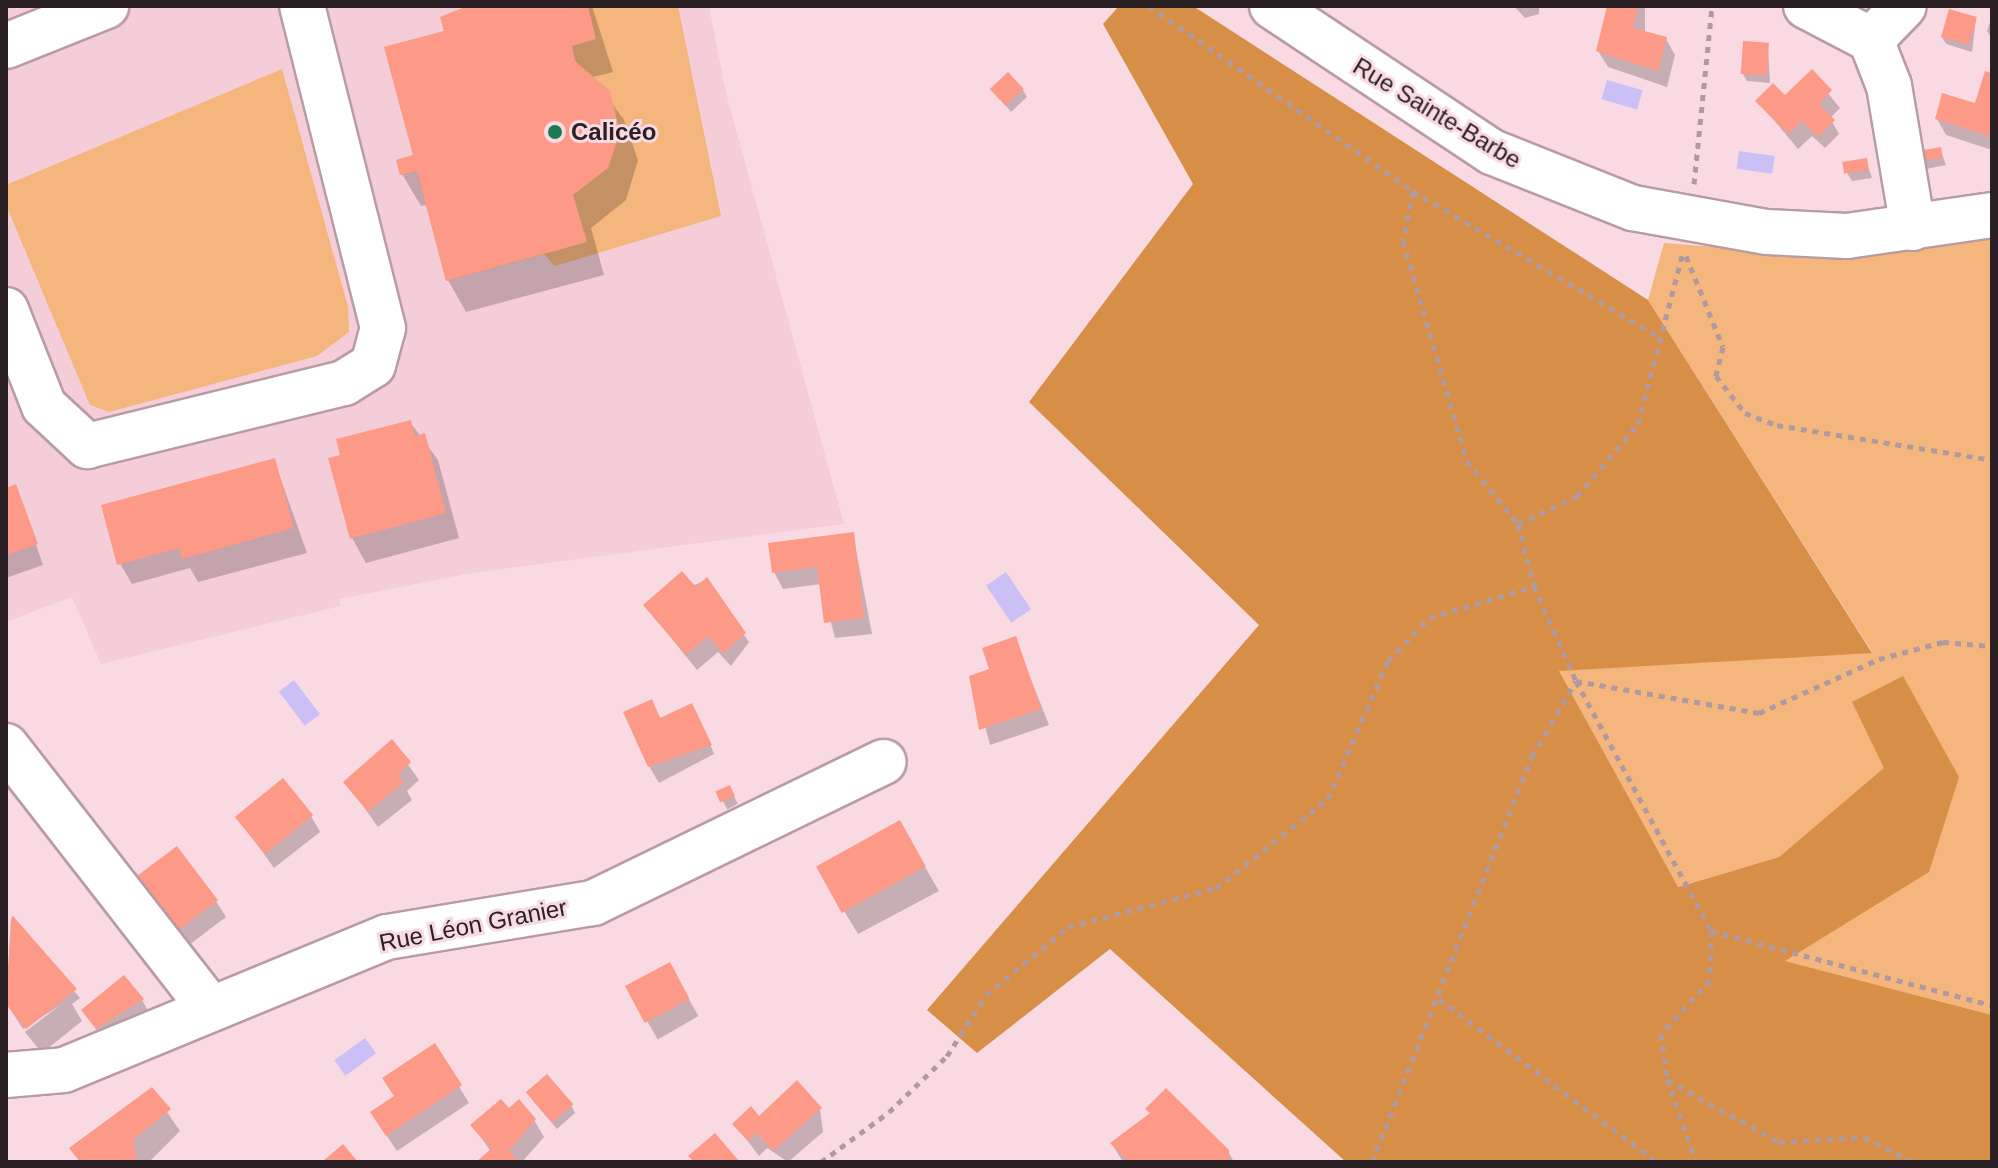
<!DOCTYPE html>
<meta charset="utf-8">
<style>
body{margin:0}
#map{position:relative;width:1998px;height:1168px;overflow:hidden;background:#f9dae3;font-family:Arial,sans-serif}
div>[style]{position:absolute}
.built>*{inset:0;background:#f4cdd8}
.green>*{inset:0;background:#f4b67c}
.forest>*{inset:0;background:#d78f47}
.water>*{inset:0;background:#cbc0f5;transform-origin:0 0}
.shadow>*{inset:0;background:#0003;transform-origin:0 0}
.building>*{inset:0;background:#fd9987;transform-origin:0 0}
.path>*{height:5px;margin-top:-2.5px;transform-origin:0;background:repeating-linear-gradient(90deg,#b199a0 0 6px,transparent 0 12px)}
.roads{filter:drop-shadow(2px 0 #b99ba4) drop-shadow(-2px 0 #b99ba4) drop-shadow(0 2px #b99ba4) drop-shadow(0 -2px #b99ba4)}
.minor>*{height:44px;margin:-22px;padding:0 22px;transform-origin:22px;border-radius:22px;background:#fff}
.dots>*{width:22px;height:22px;translate:-50% -50%;box-sizing:border-box;border:4px solid #f9dae3;border-radius:50%}
span{translate:-50% -50%;white-space:nowrap;text-align:center;line-height:1.15;-webkit-text-stroke:6px #f9dae3;paint-order:stroke}
.street-label{font-size:24px;color:#2b2023}
.poi-label{font-size:24px;color:#2b2023;font-weight:700}
.left{translate:0 -50%;text-align:left}
.frame{position:absolute;inset:0;border:8px solid #2b2023;pointer-events:none}
</style>
<div id="map">
<div class="built">
<i style="clip-path:polygon(6px 6px,709px 6px,726px 93px,844px 524px,472px 573px,339px 599px,341px 606px,101px 664px,72px 597px,6px 622px)"></i>
</div>
<div class="green">
<i style="clip-path:polygon(468px 6px,678px 6px,721px 216px,555px 266px,544px 254px,446px 281px,417px 171px,400px 175px,396px 160px,413px 155px,384px 47px,444px 31px,440px 17px)"></i>
<i style="clip-path:polygon(282px 69px,348px 307px,349px 332px,317px 356px,109px 412px,90px 405px,6px 205px,6px 185px)"></i>
<i style="clip-path:polygon(1992px 238px,1992px 1015px,1784px 961px,1959px 777px,1852px 702px,1885px 768px,1779px 857px,1677px 887px,1558px 670px,1872px 652px,1648px 300px,1664px 243px,1845px 257px)"></i>
</div>
<div class="forest">
<i style="clip-path:polygon(1119px 6px,1193px 6px,1648px 300px,1872px 653px,1559px 671px,1678px 887px,1779px 857px,1884px 768px,1852px 702px,1903px 676px,1959px 777px,1929px 872px,1785px 961px,1992px 1015px,1992px 1162px,1346px 1162px,1110px 949px,977px 1053px,927px 1010px,1259px 625px,1029px 402px,1193px 184px,1103px 24px)"></i>
</div>
<div class="water">
<i style="left:1607px;top:80px;width:37px;height:20px;rotate:16deg"></i>
<i style="left:1739px;top:151px;width:36px;height:18px;rotate:8deg"></i>
<i style="left:1006px;top:572px;width:45px;height:24px;rotate:56deg"></i>
<i style="left:294px;top:680px;width:43px;height:19px;rotate:53deg"></i>
<i style="left:365px;top:1038px;width:19px;height:38px;rotate:54deg"></i>
</div>
<div class="shadow">
<i style="clip-path:polygon(473px 6px,592px 6px,613px 72px,593px 77px,624px 120px,638px 160px,626px 200px,591px 228px,604px 275px,466px 312px,448px 280px,428px 205px,421px 206px,402px 174px,416px 157px,446px 32px)"></i>
<i style="clip-path:polygon(1514px 6px,1539px 6px,1539px 14px,1525px 18px)"></i>
<i style="clip-path:polygon(1609px 6px,1645px 6px,1645px 33px,1666px 39px,1675px 55px,1667px 87px,1608px 67px,1598px 51px)"></i>
<i style="clip-path:polygon(1992px 16px,1992px 39px,1987px 31px)"></i>
<i style="clip-path:polygon(1976px 19px,1972px 52px,1946px 44px,1942px 37px)"></i>
<i style="clip-path:polygon(1768px 45px,1770px 83px,1747px 81px,1743px 74px)"></i>
<i style="clip-path:polygon(1811px 72px,1840px 108px,1830px 118px,1839px 134px,1825px 148px,1812px 136px,1798px 149px,1758px 101px,1785px 98px)"></i>
<i style="clip-path:polygon(1992px 75px,1992px 150px,1946px 135px,1937px 119px,1976px 106px)"></i>
<i style="clip-path:polygon(992px 89px,1023px 90px,1027px 97px,1011px 112px)"></i>
<i style="clip-path:polygon(1940px 149px,1946px 165px,1926px 169px,1921px 161px)"></i>
<i style="clip-path:polygon(1866px 161px,1872px 178px,1852px 181px,1847px 173px)"></i>
<i style="clip-path:polygon(410px 422px,438px 460px,459px 538px,366px 563px,352px 538px)"></i>
<i style="clip-path:polygon(274px 460px,307px 553px,198px 582px,190px 568px,132px 584px,118px 560px)"></i>
<i style="clip-path:polygon(16px 487px,43px 565px,6px 578px,6px 490px)"></i>
<i style="clip-path:polygon(853px 534px,872px 634px,835px 638px,821px 584px,783px 589px,774px 572px)"></i>
<i style="clip-path:polygon(706px 580px,749px 642px,731px 666px,718px 652px,697px 670px,645px 606px)"></i>
<i style="clip-path:polygon(1015px 639px,1049px 725px,990px 745px,972px 678px,992px 671px)"></i>
<i style="clip-path:polygon(651px 702px,661px 719px,701px 722px,714px 754px,659px 783px,649px 766px)"></i>
<i style="clip-path:polygon(392px 742px,419px 780px,407px 791px,412px 800px,378px 827px,346px 782px)"></i>
<i style="left:729px;top:787px;width:19px;height:12px;rotate:62deg"></i>
<i style="clip-path:polygon(237px 816px,311px 816px,320px 832px,274px 868px)"></i>
<i style="clip-path:polygon(899px 822px,939px 891px,858px 934px,832px 891px)"></i>
<i style="clip-path:polygon(140px 876px,216px 901px,226px 917px,189px 945px)"></i>
<i style="clip-path:polygon(11px 918px,80px 998px,72px 1004px,82px 1021px,42px 1053px,25px 1032px,59px 1006px,23px 1029px,6px 1003px)"></i>
<i style="left:669px;top:965px;width:59px;height:47px;rotate:60deg"></i>
<i style="clip-path:polygon(142px 1000px,151px 1016px,106px 1044px,84px 1011px)"></i>
<i style="clip-path:polygon(434px 1046px,469px 1103px,397px 1151px,382px 1129px)"></i>
<i style="clip-path:polygon(152px 1090px,180px 1131px,149px 1162px,81px 1162px)"></i>
<i style="clip-path:polygon(533px 1101px,571px 1105px,575px 1113px,557px 1129px)"></i>
<i style="clip-path:polygon(820px 1109px,823px 1132px,788px 1162px,767px 1148px,759px 1156px,735px 1124px)"></i>
<i style="clip-path:polygon(1148px 1109px,1228px 1151px,1234px 1162px,1123px 1162px,1112px 1144px,1151px 1115px)"></i>
<i style="clip-path:polygon(509px 1111px,534px 1120px,544px 1137px,522px 1162px,479px 1162px,491px 1152px,473px 1125px)"></i>
</div>
<div class="building">
<i style="clip-path:polygon(468px 6px,588px 6px,596px 39px,572px 46px,575px 61px,610px 91px,620px 133px,608px 168px,573px 195px,587px 242px,446px 281px,417px 171px,400px 175px,396px 160px,413px 155px,384px 47px,444px 31px,440px 17px)"></i>
<i style="clip-path:polygon(1607px 6px,1639px 6px,1633px 28px,1667px 37px,1658px 71px,1596px 51px)"></i>
<i style="left:1949px;top:9px;width:29px;height:29px;rotate:16deg"></i>
<i style="left:1743px;top:41px;width:26px;height:33px;rotate:4deg"></i>
<i style="clip-path:polygon(1812px 69px,1832px 90px,1819px 104px,1835px 120px,1818px 137px,1802px 121px,1788px 134px,1755px 101px,1773px 83px,1785px 95px)"></i>
<i style="clip-path:polygon(1985px 71px,1992px 73px,1992px 137px,1935px 119px,1942px 93px,1975px 103px)"></i>
<i style="left:1008px;top:72px;width:23px;height:25px;rotate:47deg"></i>
<i style="left:1941px;top:147px;width:11px;height:23px;rotate:80deg"></i>
<i style="left:1867px;top:158px;width:12px;height:25px;rotate:81deg"></i>
<i style="clip-path:polygon(411px 420px,415px 436px,425px 433px,446px 513px,350px 539px,328px 458px,340px 455px,336px 439px)"></i>
<i style="clip-path:polygon(275px 458px,294px 528px,182px 559px,179px 548px,117px 565px,101px 505px)"></i>
<i style="clip-path:polygon(16px 484px,38px 544px,6px 555px,6px 488px)"></i>
<i style="clip-path:polygon(854px 532px,864px 618px,824px 623px,817px 567px,772px 573px,768px 543px)"></i>
<i style="clip-path:polygon(682px 571px,696px 587px,707px 577px,746px 633px,723px 654px,708px 636px,686px 655px,643px 605px)"></i>
<i style="clip-path:polygon(1016px 636px,1041px 709px,979px 730px,969px 676px,989px 669px,982px 648px)"></i>
<i style="clip-path:polygon(652px 699px,660px 718px,692px 703px,712px 745px,648px 767px,623px 712px)"></i>
<i style="clip-path:polygon(392px 739px,411px 762px,398px 775px,404px 782px,368px 812px,343px 782px)"></i>
<i style="left:283px;top:778px;width:48px;height:62px;rotate:51deg"></i>
<i style="left:730px;top:785px;width:12px;height:16px;rotate:66deg"></i>
<i style="left:900px;top:820px;width:53px;height:96px;rotate:61deg"></i>
<i style="left:177px;top:846px;width:68px;height:50px;rotate:53deg"></i>
<i style="clip-path:polygon(12px 915px,77px 989px,26px 1029px,6px 1004px)"></i>
<i style="left:670px;top:962px;width:42px;height:51px;rotate:62deg"></i>
<i style="clip-path:polygon(124px 975px,144px 999px,96px 1029px,81px 1010px)"></i>
<i style="clip-path:polygon(435px 1043px,462px 1085px,386px 1136px,370px 1112px,394px 1096px,382px 1078px)"></i>
<i style="left:547px;top:1074px;width:40px;height:28px;rotate:49deg"></i>
<i style="clip-path:polygon(797px 1080px,822px 1108px,773px 1151px,757px 1133px,748px 1141px,732px 1124px,751px 1106px,759px 1116px)"></i>
<i style="clip-path:polygon(152px 1087px,171px 1109px,133px 1140px,137px 1162px,80px 1162px,69px 1148px)"></i>
<i style="clip-path:polygon(1166px 1088px,1229px 1150px,1229px 1162px,1129px 1162px,1110px 1143px,1150px 1113px,1145px 1109px)"></i>
<i style="clip-path:polygon(501px 1099px,509px 1108px,519px 1099px,536px 1119px,509px 1151px,519px 1162px,476px 1162px,491px 1149px,470px 1125px)"></i>
<i style="clip-path:polygon(715px 1133px,740px 1162px,694px 1162px,688px 1156px)"></i>
<i style="clip-path:polygon(343px 1144px,358px 1162px,322px 1162px)"></i>
</div>
<div class="path">
<i style="left:1149px;top:6px;width:322px;rotate:35deg"></i>
<i style="left:1413px;top:191px;width:282px;rotate:30.7deg"></i>
<i style="left:1694px;top:184px;width:179px;rotate:-84.2deg"></i>
<i style="left:1413px;top:191px;width:51px;rotate:101.3deg"></i>
<i style="left:1403px;top:241px;width:229px;rotate:73.8deg"></i>
<i style="left:1467px;top:461px;width:81px;rotate:51deg"></i>
<i style="left:1518px;top:524px;width:64px;rotate:75.5deg"></i>
<i style="left:1534px;top:586px;width:104px;rotate:66.1deg"></i>
<i style="left:1576px;top:681px;width:284px;rotate:61.6deg"></i>
<i style="left:1711px;top:931px;width:49px;rotate:91.2deg"></i>
<i style="left:1710px;top:980px;width:73px;rotate:132.2deg"></i>
<i style="left:1661px;top:1034px;width:45px;rotate:82.4deg"></i>
<i style="left:1667px;top:1079px;width:88px;rotate:70.7deg"></i>
<i style="left:1686px;top:256px;width:98px;rotate:67.9deg"></i>
<i style="left:1723px;top:347px;width:30px;rotate:104deg"></i>
<i style="left:1716px;top:376px;width:47px;rotate:51.9deg"></i>
<i style="left:1745px;top:413px;width:34px;rotate:21deg"></i>
<i style="left:1777px;top:425px;width:218px;rotate:9.2deg"></i>
<i style="left:1518px;top:524px;width:65px;rotate:-25.4deg"></i>
<i style="left:1577px;top:496px;width:94px;rotate:-49.7deg"></i>
<i style="left:1638px;top:424px;width:177px;rotate:-75.3deg"></i>
<i style="left:1711px;top:931px;width:291px;rotate:14.8deg"></i>
<i style="left:1439px;top:999px;width:272px;rotate:36.8deg"></i>
<i style="left:1667px;top:1080px;width:128px;rotate:29deg"></i>
<i style="left:1779px;top:1142px;width:85px;rotate:-3.4deg"></i>
<i style="left:1864px;top:1137px;width:55px;rotate:27deg"></i>
<i style="left:821px;top:1162px;width:84px;rotate:-36.3deg"></i>
<i style="left:889px;top:1112px;width:81px;rotate:-44deg"></i>
<i style="left:947px;top:1056px;width:72px;rotate:-57.4deg"></i>
<i style="left:986px;top:995px;width:107px;rotate:-39.7deg"></i>
<i style="left:1068px;top:927px;width:153px;rotate:-14.8deg"></i>
<i style="left:1216px;top:888px;width:143px;rotate:-38.5deg"></i>
<i style="left:1328px;top:799px;width:150px;rotate:-66.5deg"></i>
<i style="left:1388px;top:661px;width:59px;rotate:-46.4deg"></i>
<i style="left:1429px;top:618px;width:110px;rotate:-16.9deg"></i>
<i style="left:1372px;top:1162px;width:436px;rotate:-68.5deg"></i>
<i style="left:1532px;top:756px;width:87px;rotate:-59.6deg"></i>
<i style="left:1576px;top:681px;width:186px;rotate:9.9deg"></i>
<i style="left:1759px;top:713px;width:132px;rotate:-24.2deg"></i>
<i style="left:1879px;top:659px;width:66px;rotate:-14.9deg"></i>
<i style="left:1943px;top:642px;width:49px;rotate:4.7deg"></i>
</div>
<div class="roads">
<div class="minor">
<i style="left:1272px;top:6px;width:264px;rotate:33.6deg"></i>
<i style="left:1492px;top:152px;width:152px;rotate:21.7deg"></i>
<i style="left:1633px;top:208px;width:136px;rotate:10.2deg"></i>
<i style="left:1767px;top:232px;width:80px;rotate:2.9deg"></i>
<i style="left:1847px;top:236px;width:147px;rotate:-8.2deg"></i>
<i style="left:1806px;top:6px;width:73px;rotate:27.6deg"></i>
<i style="left:1871px;top:40px;width:49px;rotate:68.6deg"></i>
<i style="left:1889px;top:86px;width:144px;rotate:80.4deg"></i>
<i style="left:1871px;top:40px;width:47px;rotate:-45.9deg"></i>
<i style="left:6px;top:46px;width:108px;rotate:-21.8deg"></i>
<i style="left:6px;top:310px;width:103px;rotate:68.4deg"></i>
<i style="left:44px;top:406px;width:59px;rotate:42.9deg"></i>
<i style="left:87px;top:446px;width:265px;rotate:-13.8deg"></i>
<i style="left:344px;top:383px;width:34px;rotate:-32deg"></i>
<i style="left:373px;top:365px;width:38px;rotate:-75deg"></i>
<i style="left:383px;top:328px;width:332px;rotate:-104.1deg"></i>
<i style="left:6px;top:746px;width:333px;rotate:52.1deg"></i>
<i style="left:6px;top:1075px;width:58px;rotate:-4.9deg"></i>
<i style="left:64px;top:1070px;width:349px;rotate:-22.4deg"></i>
<i style="left:387px;top:937px;width:209px;rotate:-9.4deg"></i>
<i style="left:593px;top:903px;width:323px;rotate:-25.9deg"></i>
</div>
</div>
<div class="dots">
<i style="left:555px;top:132px;background:#1a7b52"></i>
</div>
<div class="street-label">
<span style="left:1437px;top:113px;rotate:31deg">Rue Sainte-Barbe</span>
<span style="left:473px;top:925px;rotate:-11deg">Rue Léon Granier</span>
</div>
<div class="poi-label">
<span class="left" style="left:571px;top:132px">Calicéo</span>
</div>
<div class="frame"></div>
</div>
